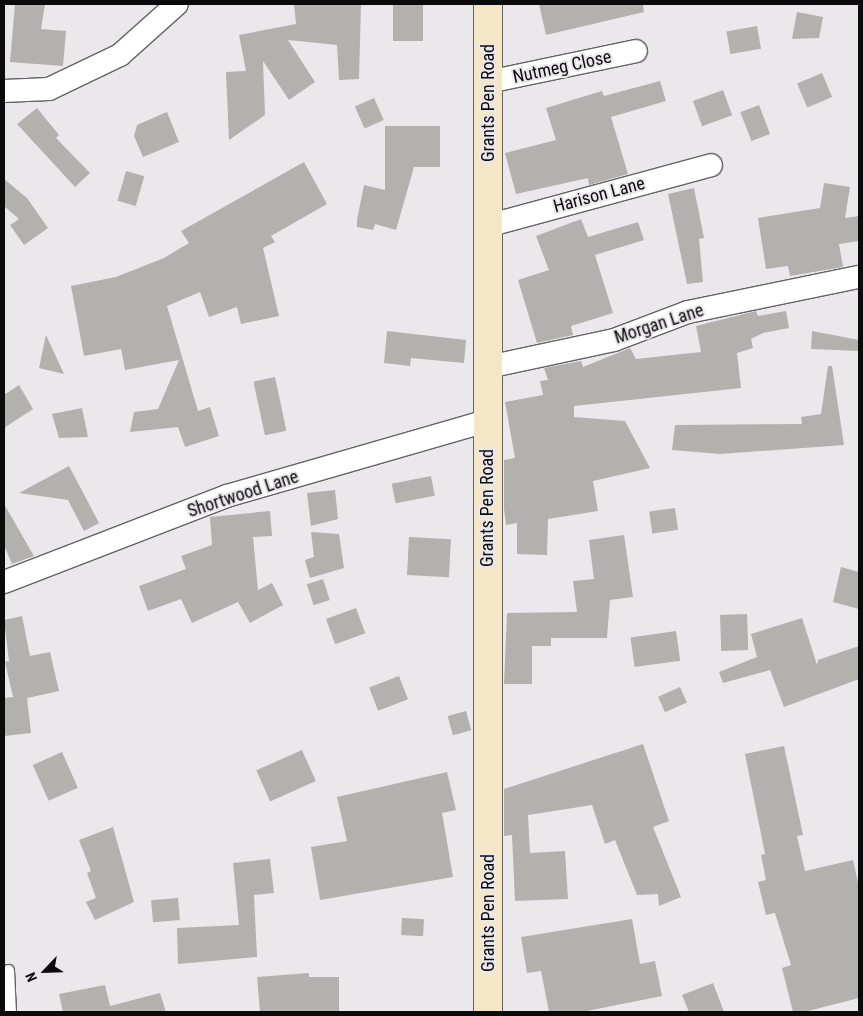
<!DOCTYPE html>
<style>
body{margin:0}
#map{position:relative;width:863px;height:1016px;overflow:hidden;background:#eae8eb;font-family:"Roboto Condensed",sans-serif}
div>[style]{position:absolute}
.building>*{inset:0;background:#b2b1ae;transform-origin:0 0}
.roads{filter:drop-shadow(1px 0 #646365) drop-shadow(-1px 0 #646365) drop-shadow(0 1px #646365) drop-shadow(0 -1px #646365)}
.service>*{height:11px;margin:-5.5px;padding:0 5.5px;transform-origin:5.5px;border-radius:5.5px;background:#fff}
.minor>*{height:22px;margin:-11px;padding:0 11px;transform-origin:11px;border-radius:11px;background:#fff}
.secondary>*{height:28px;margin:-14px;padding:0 14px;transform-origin:14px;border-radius:14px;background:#f4e6c6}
span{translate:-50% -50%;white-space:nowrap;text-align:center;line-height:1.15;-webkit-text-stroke:4px #eae8eb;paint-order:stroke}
.street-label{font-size:18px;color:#0c0b0c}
.frame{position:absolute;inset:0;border:5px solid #0c0b0c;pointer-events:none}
.north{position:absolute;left:20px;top:946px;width:50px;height:50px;-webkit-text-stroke:4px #eae8eb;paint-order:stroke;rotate:246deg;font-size:14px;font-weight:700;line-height:20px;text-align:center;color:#0c0b0c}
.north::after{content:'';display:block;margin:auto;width:18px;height:22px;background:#0c0b0c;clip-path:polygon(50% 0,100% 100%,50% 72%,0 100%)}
</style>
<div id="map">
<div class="building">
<i style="clip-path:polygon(15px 4px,45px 4px,41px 29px,66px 31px,63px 66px,10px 62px)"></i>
<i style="clip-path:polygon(294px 4px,361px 4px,359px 79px,339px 80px,337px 45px,288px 40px,315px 82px,289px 100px,263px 61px,265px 115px,229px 140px,226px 72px,246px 71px,239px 35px,296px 24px)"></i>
<i style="left:393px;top:4px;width:30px;height:37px"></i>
<i style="clip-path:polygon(539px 4px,643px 4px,644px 12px,546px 35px)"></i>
<i style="clip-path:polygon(797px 12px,823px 17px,819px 38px,792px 39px)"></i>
<i style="left:757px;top:26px;width:23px;height:31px;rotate:80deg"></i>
<i style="left:822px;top:73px;width:26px;height:27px;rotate:67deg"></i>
<i style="clip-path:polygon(660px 81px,666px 101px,611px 117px,628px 174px,589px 185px,588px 178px,516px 194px,505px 153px,556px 140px,546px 108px,602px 91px,604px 96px)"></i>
<i style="left:723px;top:90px;width:27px;height:32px;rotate:70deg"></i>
<i style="left:374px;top:98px;width:24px;height:21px;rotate:66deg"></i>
<i style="left:759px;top:105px;width:31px;height:20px;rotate:69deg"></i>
<i style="clip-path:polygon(37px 108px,59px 135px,56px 138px,90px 173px,75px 187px,17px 124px)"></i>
<i style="clip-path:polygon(167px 112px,179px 142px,143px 157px,134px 136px,137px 125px)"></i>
<i style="clip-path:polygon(385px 126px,440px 126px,440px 167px,414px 167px,396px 230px,375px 224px,373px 230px,357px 227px,357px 220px,364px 185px,385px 190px)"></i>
<i style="clip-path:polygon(304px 162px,327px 204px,271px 236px,275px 242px,263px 248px,279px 316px,241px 324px,237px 307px,209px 317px,200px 292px,167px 306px,198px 411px,210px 407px,219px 436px,185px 447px,178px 427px,130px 432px,134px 412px,158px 409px,179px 360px,125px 370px,121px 349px,84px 356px,71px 286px,116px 277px,164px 258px,189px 243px,181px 231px)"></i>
<i style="left:126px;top:171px;width:19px;height:31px;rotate:16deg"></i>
<i style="clip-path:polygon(4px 179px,27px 198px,48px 228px,24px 245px,10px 225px,19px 219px,4px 206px)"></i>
<i style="clip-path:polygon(824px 183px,850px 187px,845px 218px,859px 216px,859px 241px,839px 244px,843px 267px,790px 276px,788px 266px,766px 269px,758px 218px,820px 208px)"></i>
<i style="clip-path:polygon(694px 188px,704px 238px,699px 239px,703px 282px,687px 284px,668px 194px)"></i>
<i style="clip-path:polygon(581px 219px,588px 237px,638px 222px,644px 240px,595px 255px,613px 313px,571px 326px,573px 335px,537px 343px,518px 280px,549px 270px,536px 236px)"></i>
<i style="clip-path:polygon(756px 311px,758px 316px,786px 311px,789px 328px,763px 333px,751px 339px,753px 348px,737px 353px,741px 388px,574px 406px,574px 417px,625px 421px,650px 468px,593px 481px,598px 511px,548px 519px,547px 555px,517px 554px,517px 523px,506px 525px,504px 509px,504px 460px,515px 458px,505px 402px,543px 395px,540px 381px,548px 380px,544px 368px,581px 361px,583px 367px,630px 348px,636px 359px,701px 352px,696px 326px)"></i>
<i style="clip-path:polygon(387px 331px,466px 340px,464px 363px,411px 358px,410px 366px,384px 363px)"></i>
<i style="clip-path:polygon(812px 331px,859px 340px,859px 351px,811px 349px)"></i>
<i style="clip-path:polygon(46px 335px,64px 374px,39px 368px)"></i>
<i style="clip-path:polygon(828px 366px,832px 366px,844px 445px,720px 454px,672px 450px,675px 425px,802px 424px,801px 417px,821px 414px)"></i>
<i style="left:275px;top:377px;width:55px;height:22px;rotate:78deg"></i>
<i style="clip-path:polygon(19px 385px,33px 409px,4px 428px,4px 395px)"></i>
<i style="clip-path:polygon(82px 408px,88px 437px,59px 438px,52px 414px)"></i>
<i style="clip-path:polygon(69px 466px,99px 523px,84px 531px,68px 500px,19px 493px)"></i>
<i style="left:431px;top:476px;width:20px;height:40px;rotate:79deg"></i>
<i style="clip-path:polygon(335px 490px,338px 519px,311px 526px,307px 493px)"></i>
<i style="clip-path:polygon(4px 504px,34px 556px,12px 564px,4px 545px)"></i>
<i style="left:675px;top:508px;width:22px;height:26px;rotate:82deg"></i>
<i style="clip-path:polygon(270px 511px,272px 536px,253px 537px,258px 590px,272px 583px,283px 605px,250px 623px,238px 602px,192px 623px,181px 599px,148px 611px,139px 586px,186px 569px,181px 556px,212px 545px,210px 517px)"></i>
<i style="clip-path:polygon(311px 532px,339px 534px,344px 568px,310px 578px,305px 560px,314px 557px)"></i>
<i style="clip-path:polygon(624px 535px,633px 597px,610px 600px,607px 638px,551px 638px,551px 646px,532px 646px,532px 684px,504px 684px,507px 613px,577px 612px,573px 581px,594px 579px,589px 540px)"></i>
<i style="left:409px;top:537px;width:42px;height:38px;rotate:3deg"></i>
<i style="clip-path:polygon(841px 567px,859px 572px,859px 609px,833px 602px)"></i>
<i style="left:323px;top:579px;width:22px;height:17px;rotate:72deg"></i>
<i style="left:356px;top:608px;width:27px;height:32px;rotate:70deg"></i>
<i style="left:747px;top:614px;width:36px;height:27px;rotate:88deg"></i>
<i style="clip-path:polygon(22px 616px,30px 656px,50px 652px,59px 691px,27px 698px,31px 733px,4px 736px,4px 698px,13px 697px,5px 662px,9px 661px,4px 620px)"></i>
<i style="clip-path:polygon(802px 618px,817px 665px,818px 660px,859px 646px,859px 679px,784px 707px,770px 670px,723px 683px,719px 672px,757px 657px,751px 634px)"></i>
<i style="left:676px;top:631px;width:30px;height:46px;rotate:82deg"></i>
<i style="left:399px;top:676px;width:25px;height:32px;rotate:69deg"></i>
<i style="left:680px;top:687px;width:17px;height:24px;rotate:66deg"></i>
<i style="left:466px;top:711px;width:20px;height:19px;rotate:75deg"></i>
<i style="clip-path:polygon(643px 744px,669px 821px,653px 827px,681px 897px,659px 906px,658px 894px,637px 895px,615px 840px,605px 844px,592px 805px,528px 815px,530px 853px,565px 851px,568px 899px,515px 901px,512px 835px,504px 836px,504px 789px)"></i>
<i style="clip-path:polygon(784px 746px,803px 835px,797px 836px,805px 871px,853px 860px,859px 887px,859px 998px,804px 1012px,793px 1012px,782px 968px,791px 965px,775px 913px,766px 915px,758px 882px,766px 880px,761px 855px,765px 854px,745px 754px)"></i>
<i style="left:302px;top:750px;width:34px;height:50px;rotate:66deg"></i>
<i style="left:62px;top:752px;width:39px;height:32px;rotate:66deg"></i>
<i style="clip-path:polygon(447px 772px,456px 810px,442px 813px,453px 877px,320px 900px,311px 847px,347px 841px,337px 797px)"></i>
<i style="clip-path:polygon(113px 827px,134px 902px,95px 920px,86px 902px,96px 898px,87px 873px,91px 871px,79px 840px)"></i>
<i style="clip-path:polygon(270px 859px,274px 893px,254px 895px,257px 957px,178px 964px,177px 928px,239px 925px,233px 863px)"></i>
<i style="left:178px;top:898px;width:22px;height:27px;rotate:85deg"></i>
<i style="left:402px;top:918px;width:22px;height:17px;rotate:3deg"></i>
<i style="clip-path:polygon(632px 919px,640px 964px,655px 961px,662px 996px,582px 1012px,549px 1012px,541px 971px,527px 973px,521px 937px)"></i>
<i style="clip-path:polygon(309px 973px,309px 977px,339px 977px,339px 1012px,260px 1012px,257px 977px)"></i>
<i style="clip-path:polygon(713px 983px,724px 1012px,689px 1012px,682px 995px)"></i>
<i style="clip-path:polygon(105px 985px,110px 1006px,160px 993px,166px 1012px,63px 1012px,59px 994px)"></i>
</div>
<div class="roads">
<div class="service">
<i style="left:8px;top:970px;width:42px;rotate:87.3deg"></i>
</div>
<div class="minor">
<i style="left:488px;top:82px;width:151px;rotate:-11.8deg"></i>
<i style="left:4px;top:91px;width:45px;rotate:-2.5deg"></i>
<i style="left:49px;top:89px;width:79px;rotate:-25.6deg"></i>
<i style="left:120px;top:55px;width:76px;rotate:-41.8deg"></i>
<i style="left:487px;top:226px;width:232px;rotate:-15.2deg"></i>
<i style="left:488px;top:367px;width:129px;rotate:-12.1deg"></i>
<i style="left:614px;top:340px;width:79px;rotate:-20.7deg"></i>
<i style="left:688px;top:312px;width:175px;rotate:-11.6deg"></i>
<i style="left:4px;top:582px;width:239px;rotate:-21.1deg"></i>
<i style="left:227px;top:496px;width:271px;rotate:-16.1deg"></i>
</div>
<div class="secondary">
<i style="left:488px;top:1012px;width:1008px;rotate:-90deg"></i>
</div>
</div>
<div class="street-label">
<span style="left:562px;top:67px;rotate:-12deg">Nutmeg Close</span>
<span style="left:488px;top:103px;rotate:-90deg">Grants Pen Road</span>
<span style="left:599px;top:195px;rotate:-15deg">Harison Lane</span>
<span style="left:659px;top:324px;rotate:-18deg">Morgan Lane</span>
<span style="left:243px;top:494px;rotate:-18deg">Shortwood Lane</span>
<span style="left:487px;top:508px;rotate:-90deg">Grants Pen Road</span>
<span style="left:488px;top:913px;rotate:-90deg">Grants Pen Road</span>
</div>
<div class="frame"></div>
<div class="north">N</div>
</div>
